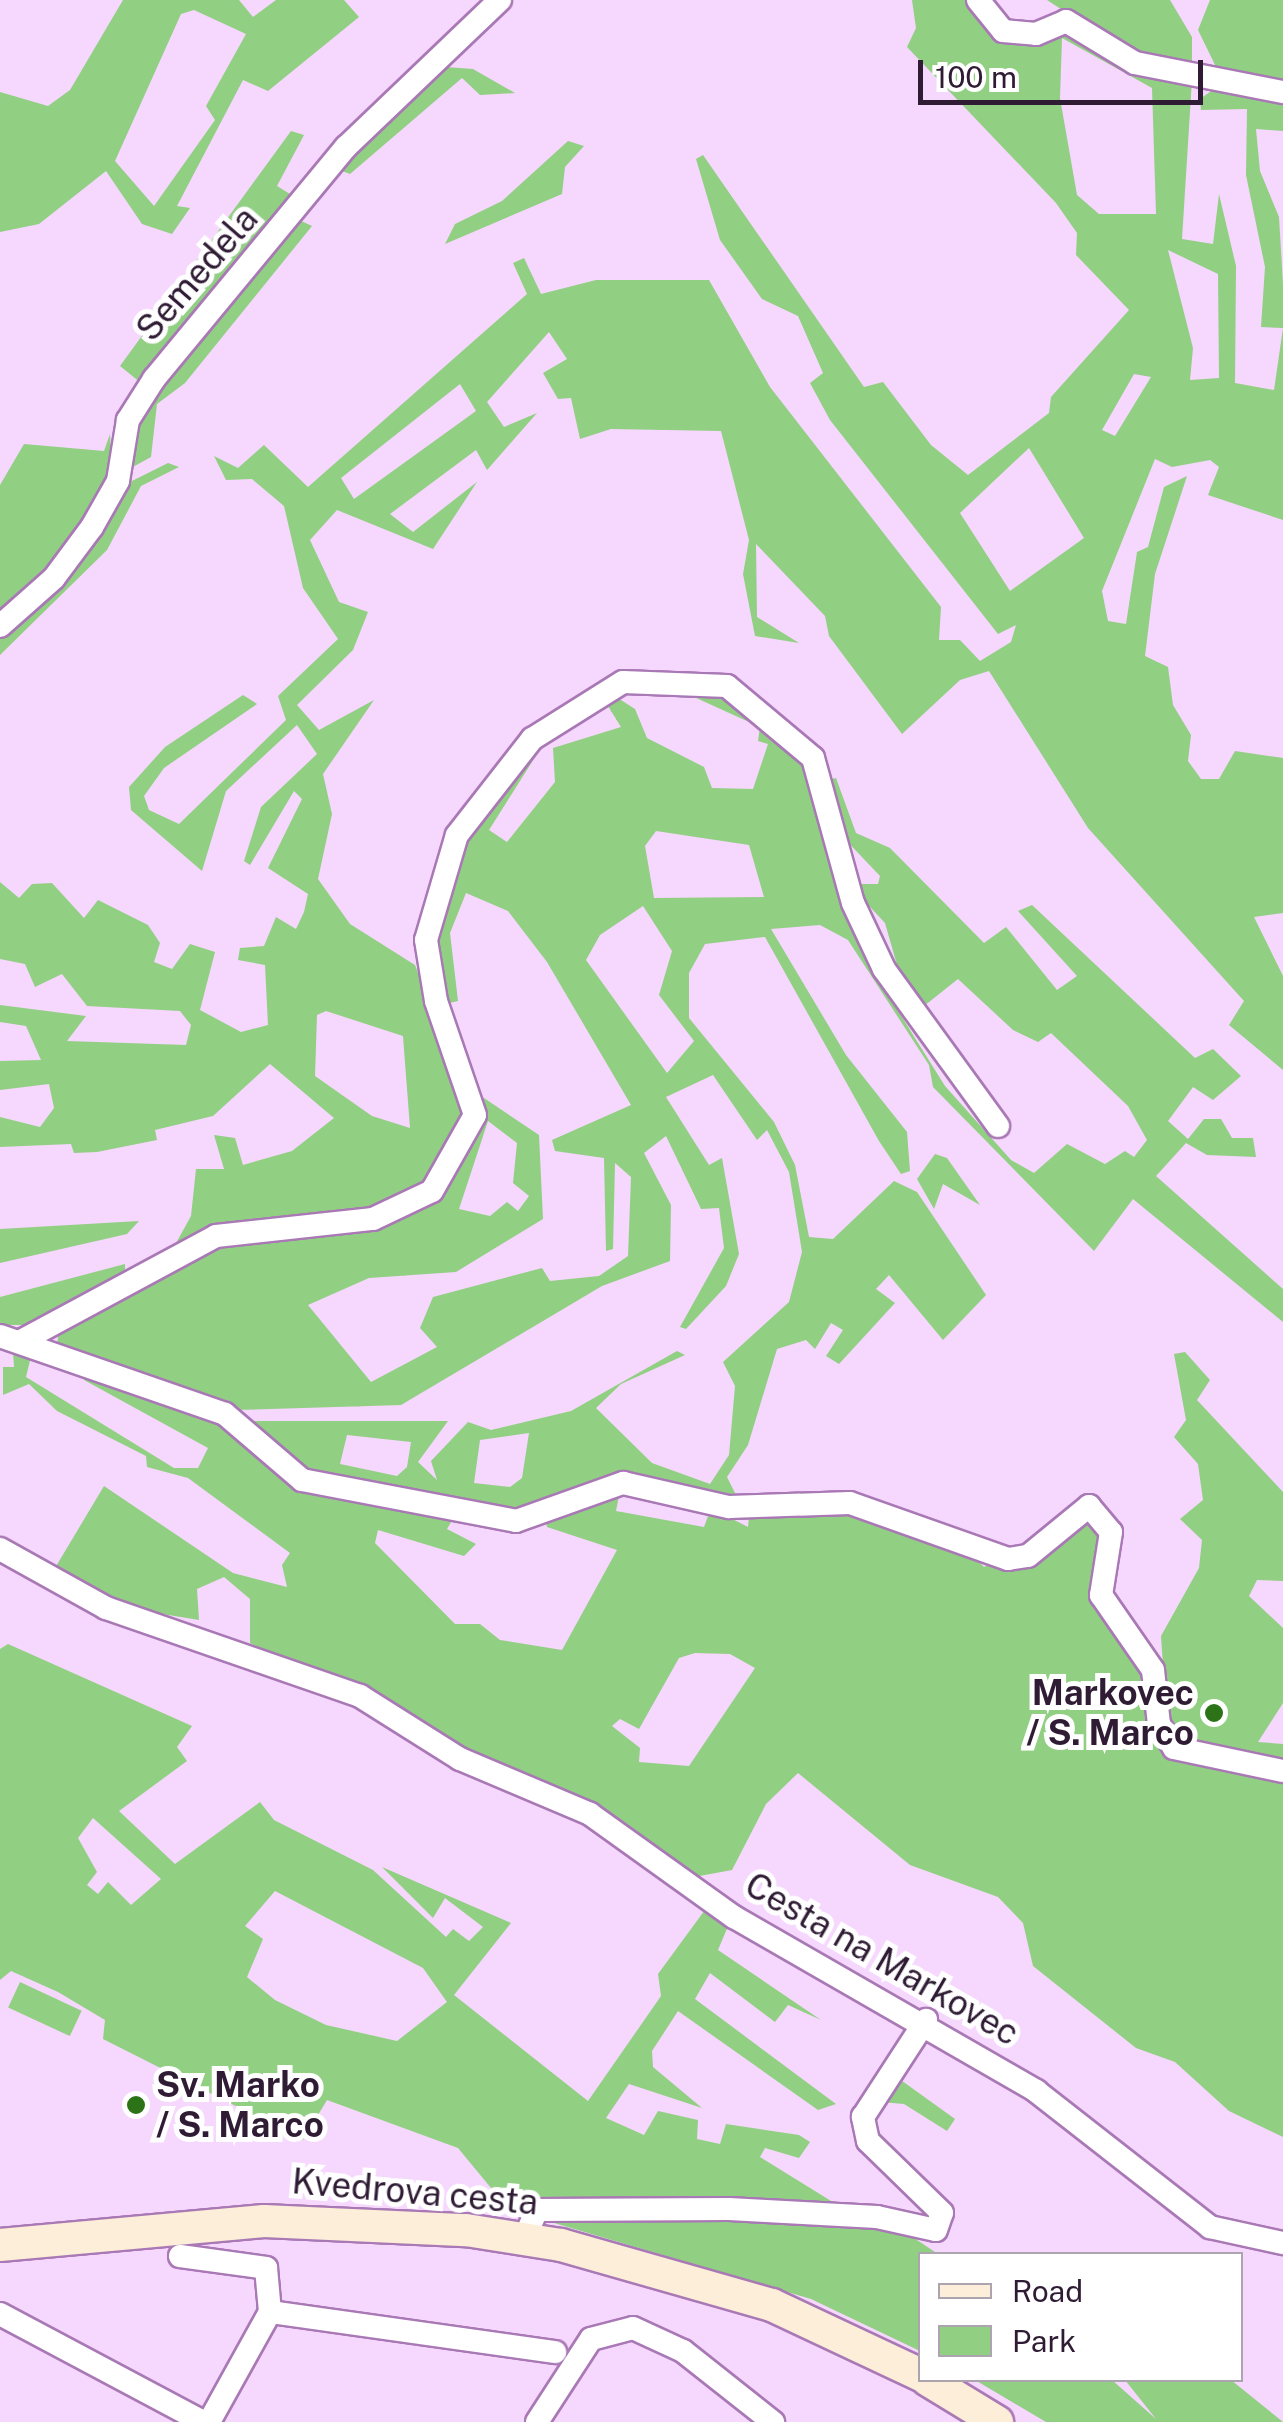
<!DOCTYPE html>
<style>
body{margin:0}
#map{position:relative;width:1283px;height:2422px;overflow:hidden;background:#f6d7fd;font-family:"Public Sans",sans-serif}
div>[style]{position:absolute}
.green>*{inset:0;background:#91cf83;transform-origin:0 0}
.roads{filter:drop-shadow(2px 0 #a979b5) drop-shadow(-2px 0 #a979b5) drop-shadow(0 2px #a979b5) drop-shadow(0 -2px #a979b5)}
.street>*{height:22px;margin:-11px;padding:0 11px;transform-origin:11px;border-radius:11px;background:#fff}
.secondary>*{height:32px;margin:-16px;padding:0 16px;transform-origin:16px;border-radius:16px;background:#fceed8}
.dots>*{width:28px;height:28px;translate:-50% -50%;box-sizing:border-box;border:5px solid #fff;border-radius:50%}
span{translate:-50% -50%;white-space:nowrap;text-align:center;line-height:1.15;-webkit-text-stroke:10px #fff;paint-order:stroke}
.street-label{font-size:35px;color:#2f1c34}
.poi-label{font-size:35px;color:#2f1c34;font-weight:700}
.right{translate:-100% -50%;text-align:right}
.left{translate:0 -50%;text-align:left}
.legend{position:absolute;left:918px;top:2252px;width:325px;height:130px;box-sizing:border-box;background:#fff;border:2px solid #aca4ae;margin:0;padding:12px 18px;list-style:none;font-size:30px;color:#2f1c34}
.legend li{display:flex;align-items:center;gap:20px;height:50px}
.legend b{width:50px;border:2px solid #aca4ae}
.scale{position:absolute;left:918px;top:60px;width:285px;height:45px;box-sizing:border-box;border:5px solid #2f1c34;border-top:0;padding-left:12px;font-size:30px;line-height:35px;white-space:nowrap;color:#2f1c34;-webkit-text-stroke:8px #fff;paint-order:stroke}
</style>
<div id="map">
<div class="green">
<i style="clip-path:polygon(evenodd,123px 0,239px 0,253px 17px,276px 0,344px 0,359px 17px,268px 91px,243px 80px,177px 206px,190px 208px,172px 234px,142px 224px,106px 171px,39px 224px,0 232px,0 92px,48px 106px,70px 90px,123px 0,194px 10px,246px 34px,206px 106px,215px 120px,154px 206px,115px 161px,181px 14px,194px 10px)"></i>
<i style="clip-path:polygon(evenodd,912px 0,974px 0,1000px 39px,1038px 43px,1062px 28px,1192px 80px,1182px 239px,1213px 244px,1219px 194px,1236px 266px,1235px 383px,1274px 390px,1283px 328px,1261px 327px,1265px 267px,1246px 175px,1247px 109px,1201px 110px,1200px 99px,1214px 89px,1283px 96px,1283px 131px,1256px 129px,1260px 171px,1279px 217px,1283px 284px,1283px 520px,1208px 495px,1219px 467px,1210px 460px,1172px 467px,1155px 459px,1102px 591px,1108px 621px,1126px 624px,1137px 552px,1148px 547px,1164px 487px,1187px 476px,1155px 574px,1145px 656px,1168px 667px,1173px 705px,1191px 735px,1188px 761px,1201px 779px,1219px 779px,1235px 751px,1283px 758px,1283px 913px,1254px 917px,1283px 976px,1283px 1070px,1229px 1025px,1244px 1001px,1088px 828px,989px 671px,960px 680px,902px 734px,829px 636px,825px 616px,756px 544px,757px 617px,799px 643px,755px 636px,743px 574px,749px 540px,721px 431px,611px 429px,580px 439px,571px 398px,558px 399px,543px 373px,567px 359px,549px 332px,487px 402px,504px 427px,537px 413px,487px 470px,476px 450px,390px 514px,413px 532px,477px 482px,433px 549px,337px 510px,310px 540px,339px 602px,368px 612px,353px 650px,297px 705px,319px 730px,374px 700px,323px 774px,332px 814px,318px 879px,350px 924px,415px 965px,447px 1048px,467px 1114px,433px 1183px,391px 1208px,206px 1231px,175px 1245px,191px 1216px,196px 1169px,224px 1169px,214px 1135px,235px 1138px,243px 1165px,292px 1151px,334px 1118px,270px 1064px,213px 1116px,155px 1130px,157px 1140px,97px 1152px,74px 1153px,71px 1144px,0 1147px,0 1117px,40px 1127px,54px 1108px,49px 1084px,0 1090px,0 1061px,41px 1060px,26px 1026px,0 1022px,0 1005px,86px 1016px,67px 1041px,186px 1045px,191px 1025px,180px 1011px,87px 1006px,62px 974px,35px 987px,25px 964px,0 959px,0 882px,19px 898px,32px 884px,52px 883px,84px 918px,98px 900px,148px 925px,160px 943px,154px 962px,172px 969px,190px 944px,215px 952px,200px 1010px,241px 1032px,268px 1025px,265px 965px,238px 960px,240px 948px,264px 946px,276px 917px,296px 929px,304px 912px,308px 894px,268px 868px,302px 799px,294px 791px,250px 865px,244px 861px,261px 807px,317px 754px,297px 725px,226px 791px,202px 871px,131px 810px,129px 787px,165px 747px,243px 695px,257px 704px,164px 768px,144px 796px,149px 810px,179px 824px,286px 720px,278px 696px,338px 639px,303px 588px,284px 506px,252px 479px,226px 480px,214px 456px,238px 468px,264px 445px,308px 487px,527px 294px,513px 263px,524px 258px,541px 294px,596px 280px,709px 280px,770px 387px,941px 607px,939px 640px,960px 640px,980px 661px,1011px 642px,1016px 625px,998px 634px,830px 420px,810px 383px,823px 373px,798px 316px,762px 299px,720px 240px,696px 159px,703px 155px,864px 387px,883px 382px,931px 445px,968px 475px,1049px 413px,1051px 397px,1129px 310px,1076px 255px,1077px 233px,1056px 203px,907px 47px,916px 28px,912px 0,1062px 38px,1152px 88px,1156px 214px,1099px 214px,1077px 195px,1060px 98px,1062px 38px,912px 0,1168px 250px,1218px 274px,1219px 378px,1190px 380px,1193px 348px,1168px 250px,912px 0,1134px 374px,1151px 377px,1115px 436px,1102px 430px,1134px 374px,912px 0,460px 384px,476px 411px,354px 499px,341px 478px,460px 384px,912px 0,1029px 448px,1084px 538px,1010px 591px,960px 513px,1029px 448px,912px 0,326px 1011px,403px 1036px,410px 1128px,372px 1116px,315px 1076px,317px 1015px,326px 1011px)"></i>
<i style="clip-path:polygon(1047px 0,1170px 0,1192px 37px,1192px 62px,1185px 69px,1127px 52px)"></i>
<i style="clip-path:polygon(1210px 0,1283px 0,1283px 85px,1218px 71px,1198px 30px)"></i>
<i style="clip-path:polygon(446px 67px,473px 69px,515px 93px,480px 95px,462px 78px,350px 174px,337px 169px)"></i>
<i style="clip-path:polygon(291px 131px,304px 135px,277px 186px,295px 197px,141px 383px,120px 366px)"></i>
<i style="clip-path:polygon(568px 141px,584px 146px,565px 167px,562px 194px,445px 244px,455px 224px,502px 201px)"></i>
<i style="clip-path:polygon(297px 219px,312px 226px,185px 383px,157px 404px,151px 457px,131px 468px,136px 424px,159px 383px)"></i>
<i style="clip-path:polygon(110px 434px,112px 474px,77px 539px,0 619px,0 485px,24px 444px,104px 451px)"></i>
<i style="clip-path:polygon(168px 463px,179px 467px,141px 486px,107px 550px,0 655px,0 636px,124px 485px)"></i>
<i style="clip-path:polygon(evenodd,620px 687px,709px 687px,796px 744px,820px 792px,835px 884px,868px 963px,945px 1086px,1011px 1160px,1034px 1173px,1067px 1144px,1105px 1164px,1125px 1151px,1134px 1157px,1147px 1140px,1128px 1106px,1051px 1033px,1038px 1042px,1013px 1030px,958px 979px,924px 1006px,899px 972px,885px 923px,858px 894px,854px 884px,878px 884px,880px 876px,841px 835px,828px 780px,836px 778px,856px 833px,890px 848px,984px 943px,1006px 927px,1057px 990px,1077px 976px,1018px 911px,1032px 905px,1195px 1058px,1213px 1049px,1241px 1076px,1213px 1100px,1193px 1087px,1168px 1121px,1188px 1139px,1204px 1119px,1221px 1119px,1232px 1138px,1253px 1138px,1256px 1157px,1207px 1155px,1186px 1143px,1156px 1176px,1283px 1289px,1283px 1322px,1133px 1199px,1094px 1251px,933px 1087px,929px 1065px,848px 940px,820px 925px,771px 929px,846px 1055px,907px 1132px,910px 1171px,901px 1174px,879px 1141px,765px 937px,705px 944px,689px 973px,689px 1018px,774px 1122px,795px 1165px,809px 1237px,833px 1239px,894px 1181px,917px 1192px,986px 1295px,943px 1340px,889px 1275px,876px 1289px,895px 1303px,839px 1364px,826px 1356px,843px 1330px,831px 1323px,815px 1349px,806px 1340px,777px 1349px,748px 1445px,727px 1477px,740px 1503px,664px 1484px,517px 1514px,313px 1480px,243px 1421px,448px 1421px,418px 1462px,437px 1480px,431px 1461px,468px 1422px,491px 1430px,571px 1411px,677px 1351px,685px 1355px,621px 1384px,596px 1408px,652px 1463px,710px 1484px,729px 1455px,735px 1386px,723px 1362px,789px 1302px,802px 1252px,789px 1172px,767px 1130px,757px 1140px,713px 1075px,666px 1097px,709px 1165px,722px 1158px,739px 1254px,726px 1286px,686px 1329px,680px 1327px,724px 1248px,719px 1208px,701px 1209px,666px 1136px,644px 1153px,671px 1205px,670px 1261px,602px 1286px,401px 1405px,236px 1410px,57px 1345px,59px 1329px,216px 1242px,437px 1195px,473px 1138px,475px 1092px,539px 1135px,543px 1219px,456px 1272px,369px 1278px,308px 1305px,371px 1382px,437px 1347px,420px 1328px,433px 1297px,542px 1268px,550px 1281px,599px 1276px,628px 1256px,631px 1177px,615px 1163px,613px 1249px,606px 1251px,604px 1158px,555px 1151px,552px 1140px,631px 1105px,547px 962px,508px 911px,466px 893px,450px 933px,458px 1001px,445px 1004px,434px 970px,442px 902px,474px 819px,544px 743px,489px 830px,507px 842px,555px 782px,553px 748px,621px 727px,603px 698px,610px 693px,635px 709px,647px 738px,704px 767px,712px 788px,753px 789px,768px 744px,758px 741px,760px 727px,694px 697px,620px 687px,656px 831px,749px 845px,764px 897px,654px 898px,645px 846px,656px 831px,620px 687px,643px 906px,672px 951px,659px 995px,694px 1041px,667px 1073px,586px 960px,600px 935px,643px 906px,620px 687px,488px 1121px,517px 1143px,513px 1183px,529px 1196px,518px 1211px,507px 1202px,490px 1216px,459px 1209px,488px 1121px,620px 687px,529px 1433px,522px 1478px,510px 1487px,474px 1483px,480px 1440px,529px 1433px,620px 687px,347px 1435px,411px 1442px,407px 1467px,397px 1476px,340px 1464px,347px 1435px)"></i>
<i style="clip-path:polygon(935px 1154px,947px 1158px,980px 1205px,943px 1184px,934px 1209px,917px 1179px)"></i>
<i style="clip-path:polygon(139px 1221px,127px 1234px,0 1263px,0 1229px)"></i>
<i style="clip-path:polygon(125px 1264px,125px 1278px,35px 1325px,0 1325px,0 1297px)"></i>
<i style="clip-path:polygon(evenodd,33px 1348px,26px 1377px,174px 1468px,198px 1468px,208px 1448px,84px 1380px,89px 1370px,226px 1420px,319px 1494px,457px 1512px,447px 1529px,476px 1544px,464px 1556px,378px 1530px,375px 1543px,455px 1624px,480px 1624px,500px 1640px,562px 1650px,617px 1550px,547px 1527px,545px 1513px,621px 1486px,616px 1511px,704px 1527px,711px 1508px,748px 1527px,749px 1517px,848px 1507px,965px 1548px,984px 1567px,1079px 1515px,1103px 1531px,1092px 1585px,1140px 1666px,1155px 1729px,1283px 1777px,1283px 2137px,1229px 2111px,1175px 2062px,1136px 2048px,1033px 1966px,1023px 1923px,998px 1897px,910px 1865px,798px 1773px,766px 1804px,732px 1870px,694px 1877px,629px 1827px,250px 1643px,250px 1599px,224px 1577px,197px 1589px,199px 1620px,126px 1608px,52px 1573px,104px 1486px,233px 1573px,287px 1587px,282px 1565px,290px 1553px,188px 1478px,147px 1467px,146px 1456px,57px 1411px,29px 1384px,3px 1395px,3px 1367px,14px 1367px,13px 1352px,33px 1348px,695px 1653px,730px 1654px,755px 1668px,689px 1766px,639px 1762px,640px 1748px,612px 1726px,620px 1719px,639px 1729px,679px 1658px,695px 1653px)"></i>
<i style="clip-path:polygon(1185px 1352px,1210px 1380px,1197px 1400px,1283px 1492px,1283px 1581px,1257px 1580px,1249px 1596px,1283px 1628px,1283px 1703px,1258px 1742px,1283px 1744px,1283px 1765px,1181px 1744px,1167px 1725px,1161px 1636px,1199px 1568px,1202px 1540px,1180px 1519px,1203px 1500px,1198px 1464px,1174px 1437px,1186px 1420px,1174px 1354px)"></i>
<i style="clip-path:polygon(evenodd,8px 1644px,192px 1726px,177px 1747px,187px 1761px,119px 1811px,175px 1864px,260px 1802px,274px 1820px,373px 1870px,446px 1937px,453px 1929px,469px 1941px,483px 1927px,445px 1898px,433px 1918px,382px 1867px,511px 1923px,454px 1995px,588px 2101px,661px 1996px,658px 1974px,710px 1903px,731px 1919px,718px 1950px,821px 2020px,788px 2005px,775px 2022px,710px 1973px,695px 1999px,836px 2104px,818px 2110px,678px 2011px,652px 2051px,653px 2067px,702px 2108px,629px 2084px,606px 2118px,644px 2135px,658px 2111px,698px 2120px,697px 2139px,720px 2144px,726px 2124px,799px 2135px,810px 2142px,799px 2158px,765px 2148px,760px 2157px,844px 2209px,637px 2203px,510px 2211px,458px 2148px,327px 2100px,303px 2140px,103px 2039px,105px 2020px,58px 1992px,11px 1971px,0 1980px,0 1649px,8px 1644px,93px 1818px,161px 1879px,131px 1905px,108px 1882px,98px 1894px,87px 1885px,97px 1872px,78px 1838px,93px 1818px,8px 1644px,275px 1891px,423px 1968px,447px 2002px,397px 2041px,326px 2025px,275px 2000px,247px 1977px,263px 1939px,245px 1926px,275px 1891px)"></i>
<i style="left:20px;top:1982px;width:68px;height:28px;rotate:25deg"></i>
<i style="clip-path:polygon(898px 2078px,955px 2119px,947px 2131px,904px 2104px,881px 2102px)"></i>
<i style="clip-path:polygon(625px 2215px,896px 2226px,938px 2254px,921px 2254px,920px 2351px,811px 2299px,544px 2220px)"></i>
<i style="clip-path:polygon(975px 2380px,1112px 2380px,1156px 2419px,1125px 2380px,1231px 2380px,1283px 2422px,1046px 2422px)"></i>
</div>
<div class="roads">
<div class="street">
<i style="left:978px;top:0;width:40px;rotate:51deg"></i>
<i style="left:1003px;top:31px;width:33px;rotate:5deg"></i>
<i style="left:1036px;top:34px;width:33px;rotate:-23deg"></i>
<i style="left:1066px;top:21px;width:81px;rotate:31.3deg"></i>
<i style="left:1135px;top:63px;width:151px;rotate:11.1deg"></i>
<i style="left:0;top:626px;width:72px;rotate:-41.6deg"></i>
<i style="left:54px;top:578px;width:64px;rotate:-53.3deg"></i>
<i style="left:92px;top:527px;width:53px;rotate:-60.5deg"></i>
<i style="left:118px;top:481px;width:62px;rotate:-80.7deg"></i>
<i style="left:128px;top:420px;width:49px;rotate:-57.6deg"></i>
<i style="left:154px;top:379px;width:301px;rotate:-50.4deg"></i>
<i style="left:346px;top:147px;width:213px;rotate:-43.7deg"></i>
<i style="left:0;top:1336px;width:238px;rotate:19.1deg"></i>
<i style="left:225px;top:1414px;width:101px;rotate:40.6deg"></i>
<i style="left:302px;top:1480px;width:218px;rotate:10.8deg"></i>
<i style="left:516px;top:1521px;width:114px;rotate:-19.6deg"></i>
<i style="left:623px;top:1483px;width:109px;rotate:12.8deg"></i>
<i style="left:729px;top:1507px;width:121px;rotate:-1.9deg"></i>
<i style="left:850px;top:1503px;width:168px;rotate:19.5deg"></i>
<i style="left:1008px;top:1559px;width:20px;rotate:-9deg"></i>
<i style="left:1028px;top:1556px;width:79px;rotate:-39.3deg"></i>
<i style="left:1089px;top:1506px;width:34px;rotate:50deg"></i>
<i style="left:1111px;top:1532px;width:64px;rotate:99deg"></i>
<i style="left:1101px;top:1595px;width:91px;rotate:55.3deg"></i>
<i style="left:1153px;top:1670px;width:54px;rotate:83.7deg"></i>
<i style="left:1159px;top:1724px;width:28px;rotate:58deg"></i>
<i style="left:1174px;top:1748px;width:111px;rotate:11.9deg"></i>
<i style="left:23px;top:1340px;width:219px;rotate:-28.3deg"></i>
<i style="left:216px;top:1236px;width:158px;rotate:-6.2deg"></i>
<i style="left:373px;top:1219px;width:65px;rotate:-25.4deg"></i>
<i style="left:432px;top:1191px;width:87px;rotate:-60.5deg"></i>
<i style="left:475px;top:1115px;width:120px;rotate:-108.9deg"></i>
<i style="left:436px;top:1001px;width:62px;rotate:-99.3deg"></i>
<i style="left:426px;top:940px;width:109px;rotate:-73.6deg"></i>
<i style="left:457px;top:835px;width:122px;rotate:-52deg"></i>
<i style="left:532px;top:739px;width:107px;rotate:-32.1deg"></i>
<i style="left:623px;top:682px;width:104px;rotate:2.2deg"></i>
<i style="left:727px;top:686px;width:112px;rotate:39.9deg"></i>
<i style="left:813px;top:758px;width:150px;rotate:74.6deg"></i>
<i style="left:853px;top:903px;width:73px;rotate:64.8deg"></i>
<i style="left:884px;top:969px;width:194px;rotate:54deg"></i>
<i style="left:0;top:1549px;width:121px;rotate:29.1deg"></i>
<i style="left:106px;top:1608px;width:269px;rotate:19.1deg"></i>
<i style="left:360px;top:1696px;width:118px;rotate:32.2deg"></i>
<i style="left:460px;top:1759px;width:141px;rotate:22.9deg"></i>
<i style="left:590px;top:1814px;width:177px;rotate:35.6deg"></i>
<i style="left:734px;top:1917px;width:349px;rotate:29.9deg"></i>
<i style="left:1036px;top:2091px;width:221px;rotate:38deg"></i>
<i style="left:1210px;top:2227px;width:75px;rotate:12.4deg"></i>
<i style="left:524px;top:2239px;width:32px;rotate:-66deg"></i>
<i style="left:537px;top:2210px;width:192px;rotate:-0.3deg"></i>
<i style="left:729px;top:2209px;width:148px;rotate:3.1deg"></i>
<i style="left:877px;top:2217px;width:60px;rotate:12.4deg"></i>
<i style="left:936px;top:2230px;width:18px;rotate:-71deg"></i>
<i style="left:942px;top:2213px;width:103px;rotate:-135.8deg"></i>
<i style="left:868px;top:2141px;width:25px;rotate:-102deg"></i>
<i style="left:863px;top:2117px;width:116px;rotate:-57deg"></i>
<i style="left:180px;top:2256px;width:87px;rotate:7.9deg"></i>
<i style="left:266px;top:2268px;width:44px;rotate:84.8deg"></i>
<i style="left:0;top:2314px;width:230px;rotate:28deg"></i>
<i style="left:209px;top:2422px;width:126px;rotate:-61deg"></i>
<i style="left:270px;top:2312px;width:288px;rotate:8deg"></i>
<i style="left:537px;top:2422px;width:99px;rotate:-57deg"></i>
<i style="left:591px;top:2339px;width:43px;rotate:-14.7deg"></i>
<i style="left:633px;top:2328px;width:55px;rotate:24.7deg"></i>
<i style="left:683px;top:2351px;width:115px;rotate:38.3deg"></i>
</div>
<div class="secondary">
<i style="left:0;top:2245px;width:265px;rotate:-5.2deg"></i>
<i style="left:264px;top:2221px;width:202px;rotate:2.6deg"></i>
<i style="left:466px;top:2230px;width:96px;rotate:9deg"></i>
<i style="left:561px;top:2245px;width:219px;rotate:15.9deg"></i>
<i style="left:772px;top:2305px;width:165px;rotate:25.2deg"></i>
<i style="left:928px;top:2380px;width:81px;rotate:31.3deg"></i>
</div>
</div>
<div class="dots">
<i style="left:1214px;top:1713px;background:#2b7316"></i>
<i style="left:136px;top:2105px;background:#2b7316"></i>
</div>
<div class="street-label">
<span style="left:197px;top:274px;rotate:-49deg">Semedela</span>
<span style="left:882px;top:1959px;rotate:30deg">Cesta na Markovec</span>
<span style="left:415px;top:2192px;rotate:5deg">Kvedrova cesta</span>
</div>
<div class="poi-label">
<span class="right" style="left:1194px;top:1713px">Markovec<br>/ S. Marco</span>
<span class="left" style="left:156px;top:2105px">Sv. Marko<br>/ S. Marco</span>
</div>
<ul class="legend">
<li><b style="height:12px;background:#fceed8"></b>Road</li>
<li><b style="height:28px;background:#91cf83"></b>Park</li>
</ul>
<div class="scale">100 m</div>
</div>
